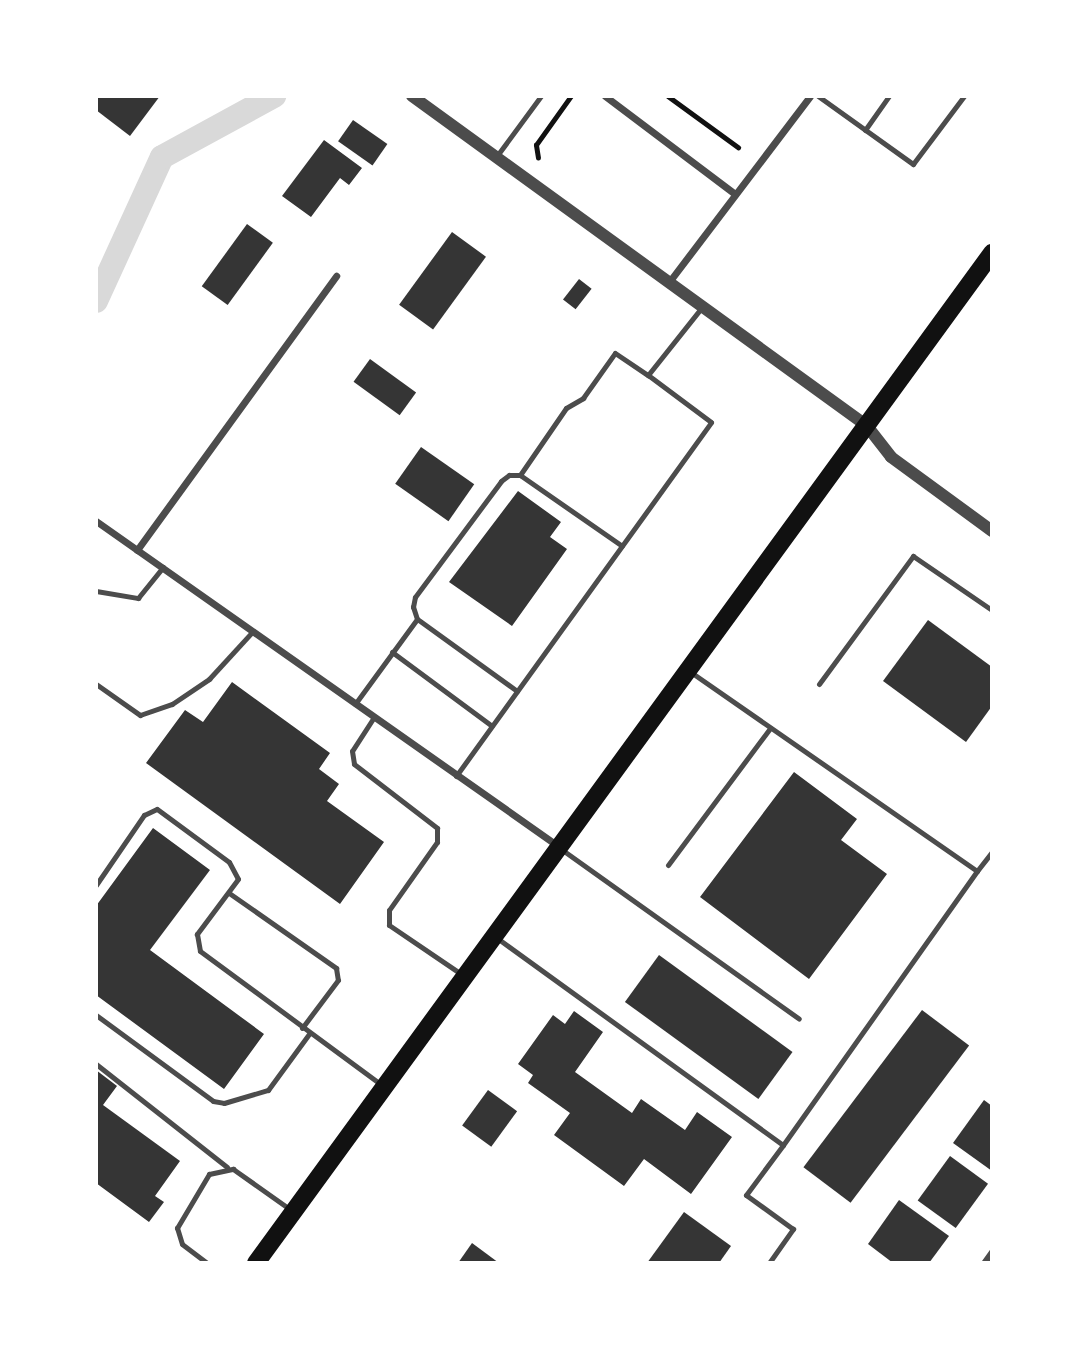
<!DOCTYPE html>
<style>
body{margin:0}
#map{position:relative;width:1088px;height:1359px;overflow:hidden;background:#fff;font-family:Helvetica,sans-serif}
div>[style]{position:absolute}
.canal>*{height:24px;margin:-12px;padding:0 12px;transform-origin:12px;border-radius:12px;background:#d9d9d9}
.building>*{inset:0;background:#353535;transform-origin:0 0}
.path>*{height:4.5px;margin:-2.25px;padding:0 2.25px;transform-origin:2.25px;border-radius:2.25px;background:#111}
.service>*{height:5px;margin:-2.5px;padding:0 2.5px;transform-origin:2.5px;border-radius:2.5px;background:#4c4c4c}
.minor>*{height:7px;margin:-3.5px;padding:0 3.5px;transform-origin:3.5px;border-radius:3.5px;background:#4c4c4c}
.tertiary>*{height:12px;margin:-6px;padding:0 6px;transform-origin:6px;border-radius:6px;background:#4c4c4c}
.primary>*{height:18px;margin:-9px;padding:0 9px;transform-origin:9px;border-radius:9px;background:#111}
span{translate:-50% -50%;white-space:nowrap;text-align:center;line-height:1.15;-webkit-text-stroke:5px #fff;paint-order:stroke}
.frame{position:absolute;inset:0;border:98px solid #fff;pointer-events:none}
</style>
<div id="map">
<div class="canal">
<i style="left:96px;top:301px;width:158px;rotate:-65.4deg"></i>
<i style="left:162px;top:157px;width:128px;rotate:-28.6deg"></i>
</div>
<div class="building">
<i style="clip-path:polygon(96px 96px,160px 96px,130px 136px,96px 110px)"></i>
<i style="left:353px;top:120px;width:42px;height:26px;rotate:35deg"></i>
<i style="clip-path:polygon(324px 140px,362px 168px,349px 185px,340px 178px,311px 217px,282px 196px)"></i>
<i style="left:247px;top:224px;width:32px;height:77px;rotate:36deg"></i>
<i style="left:452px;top:232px;width:42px;height:90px;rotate:36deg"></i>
<i style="left:579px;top:279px;width:16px;height:26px;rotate:38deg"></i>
<i style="left:370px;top:359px;width:57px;height:28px;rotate:36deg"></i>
<i style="left:421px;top:447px;width:65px;height:45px;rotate:35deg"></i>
<i style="clip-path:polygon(518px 491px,561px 522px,550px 537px,567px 549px,512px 626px,449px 582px)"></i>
<i style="clip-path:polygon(928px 620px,992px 667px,992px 706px,966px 742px,883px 681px)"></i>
<i style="clip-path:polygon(232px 682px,330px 753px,319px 769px,339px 784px,327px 801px,384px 842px,340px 904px,146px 763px,185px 710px,203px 722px)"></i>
<i style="clip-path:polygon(794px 772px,857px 819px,841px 840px,887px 874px,809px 979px,700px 897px)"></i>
<i style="clip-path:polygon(153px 828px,210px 870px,150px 950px,264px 1034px,224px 1089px,96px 995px,96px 906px)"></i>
<i style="left:659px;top:955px;width:165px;height:58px;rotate:36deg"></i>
<i style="left:922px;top:1010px;width:59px;height:197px;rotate:37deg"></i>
<i style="clip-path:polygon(574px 1011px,603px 1032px,575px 1072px,632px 1113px,641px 1099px,685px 1130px,697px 1112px,732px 1137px,691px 1194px,644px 1159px,624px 1186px,554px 1135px,570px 1113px,528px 1083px,533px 1075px,518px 1064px,553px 1015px,565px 1024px)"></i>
<i style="clip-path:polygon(96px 1070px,117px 1086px,103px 1105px,180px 1161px,155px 1196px,164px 1202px,149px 1222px,96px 1183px)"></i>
<i style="left:488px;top:1090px;width:36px;height:44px;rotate:36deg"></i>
<i style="clip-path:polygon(984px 1100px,992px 1106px,992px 1171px,953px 1143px)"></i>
<i style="left:950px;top:1156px;width:47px;height:55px;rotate:36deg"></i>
<i style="clip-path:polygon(899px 1200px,949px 1236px,929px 1263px,893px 1263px,868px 1244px)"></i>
<i style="clip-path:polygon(684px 1212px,731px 1246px,719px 1263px,647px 1263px)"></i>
<i style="clip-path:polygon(472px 1243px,499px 1263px,458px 1263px)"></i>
</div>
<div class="path">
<i style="left:668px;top:96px;width:87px;rotate:36.1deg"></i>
<i style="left:538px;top:158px;width:13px;rotate:-99deg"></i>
<i style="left:536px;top:145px;width:60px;rotate:-54.5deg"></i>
</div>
<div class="service">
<i style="left:818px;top:96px;width:117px;rotate:35.6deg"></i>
<i style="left:913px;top:164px;width:85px;rotate:-53.1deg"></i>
<i style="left:865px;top:130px;width:42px;rotate:-54.8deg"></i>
<i style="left:496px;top:157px;width:76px;rotate:-53.6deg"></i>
<i style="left:520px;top:475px;width:81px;rotate:-55.5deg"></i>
<i style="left:566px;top:408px;width:20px;rotate:-30deg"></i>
<i style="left:583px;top:398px;width:55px;rotate:-54.6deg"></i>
<i style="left:615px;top:353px;width:40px;rotate:34deg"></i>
<i style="left:96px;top:591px;width:43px;rotate:9.5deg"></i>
<i style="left:138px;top:598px;width:40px;rotate:-51deg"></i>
<i style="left:392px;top:652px;width:124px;rotate:36.5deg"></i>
<i style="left:96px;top:684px;width:54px;rotate:35.2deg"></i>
<i style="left:140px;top:715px;width:34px;rotate:-19deg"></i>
<i style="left:172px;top:704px;width:45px;rotate:-34deg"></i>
<i style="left:209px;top:679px;width:65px;rotate:-47.5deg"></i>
<i style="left:819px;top:684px;width:159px;rotate:-53.7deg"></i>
<i style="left:913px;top:556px;width:96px;rotate:34.4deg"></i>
<i style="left:517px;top:691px;width:123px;rotate:-144.2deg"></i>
<i style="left:417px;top:619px;width:13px;rotate:-108deg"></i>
<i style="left:413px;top:607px;width:10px;rotate:-79deg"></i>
<i style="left:415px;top:597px;width:144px;rotate:-53.4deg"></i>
<i style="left:501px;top:481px;width:10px;rotate:-37deg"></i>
<i style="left:509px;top:475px;width:11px"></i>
<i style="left:520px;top:475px;width:124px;rotate:34.8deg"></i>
<i style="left:355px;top:704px;width:105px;rotate:-53.9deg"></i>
<i style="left:374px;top:717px;width:40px;rotate:122.9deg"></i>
<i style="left:352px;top:751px;width:13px;rotate:81deg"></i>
<i style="left:354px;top:764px;width:105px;rotate:37.6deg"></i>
<i style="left:437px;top:828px;width:14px;rotate:90deg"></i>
<i style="left:437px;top:842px;width:83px;rotate:125.2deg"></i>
<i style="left:389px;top:910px;width:15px;rotate:90deg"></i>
<i style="left:389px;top:925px;width:87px;rotate:34.2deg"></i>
<i style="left:456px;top:776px;width:436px;rotate:-54.2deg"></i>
<i style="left:711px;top:422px;width:79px;rotate:-143.3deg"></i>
<i style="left:648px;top:375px;width:87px;rotate:-51.5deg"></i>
<i style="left:561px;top:849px;width:292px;rotate:35.5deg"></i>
<i style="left:668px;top:865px;width:171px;rotate:-53.3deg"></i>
<i style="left:977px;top:871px;width:24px;rotate:-52deg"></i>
<i style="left:96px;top:885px;width:85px;rotate:-55.6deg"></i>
<i style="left:144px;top:815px;width:14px;rotate:-25deg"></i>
<i style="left:157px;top:809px;width:89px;rotate:36.4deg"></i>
<i style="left:229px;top:862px;width:19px;rotate:62deg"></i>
<i style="left:238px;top:879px;width:69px;rotate:126.7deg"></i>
<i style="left:197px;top:934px;width:17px;rotate:80deg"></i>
<i style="left:200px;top:951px;width:227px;rotate:36.4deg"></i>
<i style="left:229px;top:893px;width:131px;rotate:35deg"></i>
<i style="left:336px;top:968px;width:12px;rotate:81deg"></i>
<i style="left:338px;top:980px;width:60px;rotate:126.9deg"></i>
<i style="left:497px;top:938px;width:353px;rotate:35.9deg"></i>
<i style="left:783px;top:1145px;width:336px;rotate:-54.7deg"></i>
<i style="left:977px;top:871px;width:347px;rotate:-145.2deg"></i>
<i style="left:96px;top:1015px;width:145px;rotate:36.3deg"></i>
<i style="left:213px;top:1101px;width:11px;rotate:10deg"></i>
<i style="left:224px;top:1103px;width:46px;rotate:-16.5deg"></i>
<i style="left:268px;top:1090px;width:69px;rotate:-53.8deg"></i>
<i style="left:96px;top:1064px;width:167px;rotate:38.2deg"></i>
<i style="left:207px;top:1263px;width:31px;rotate:-143deg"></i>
<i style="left:182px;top:1244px;width:17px;rotate:-107deg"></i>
<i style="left:177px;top:1228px;width:63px;rotate:-59.3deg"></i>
<i style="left:209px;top:1174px;width:25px;rotate:-12deg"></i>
<i style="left:233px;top:1169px;width:71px;rotate:35.3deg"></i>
<i style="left:769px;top:1263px;width:42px;rotate:-54.8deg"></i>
<i style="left:793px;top:1229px;width:58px;rotate:-144.1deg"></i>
<i style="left:746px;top:1195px;width:62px;rotate:-53.5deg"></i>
</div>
<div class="minor">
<i style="left:605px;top:96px;width:163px;rotate:37deg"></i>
<i style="left:669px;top:282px;width:233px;rotate:-52.8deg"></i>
<i style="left:96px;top:521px;width:565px;rotate:35.12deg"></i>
<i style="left:137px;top:550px;width:339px;rotate:-54deg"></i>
<i style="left:984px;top:1263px;width:14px;rotate:-54deg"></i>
</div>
<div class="tertiary">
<i style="left:412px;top:96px;width:562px;rotate:35.95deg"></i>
<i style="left:867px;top:426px;width:39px;rotate:52deg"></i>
<i style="left:891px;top:457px;width:125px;rotate:36.2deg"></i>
</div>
<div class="primary">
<i style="left:256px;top:1263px;width:1250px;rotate:-53.92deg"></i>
</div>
<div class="frame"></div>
</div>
